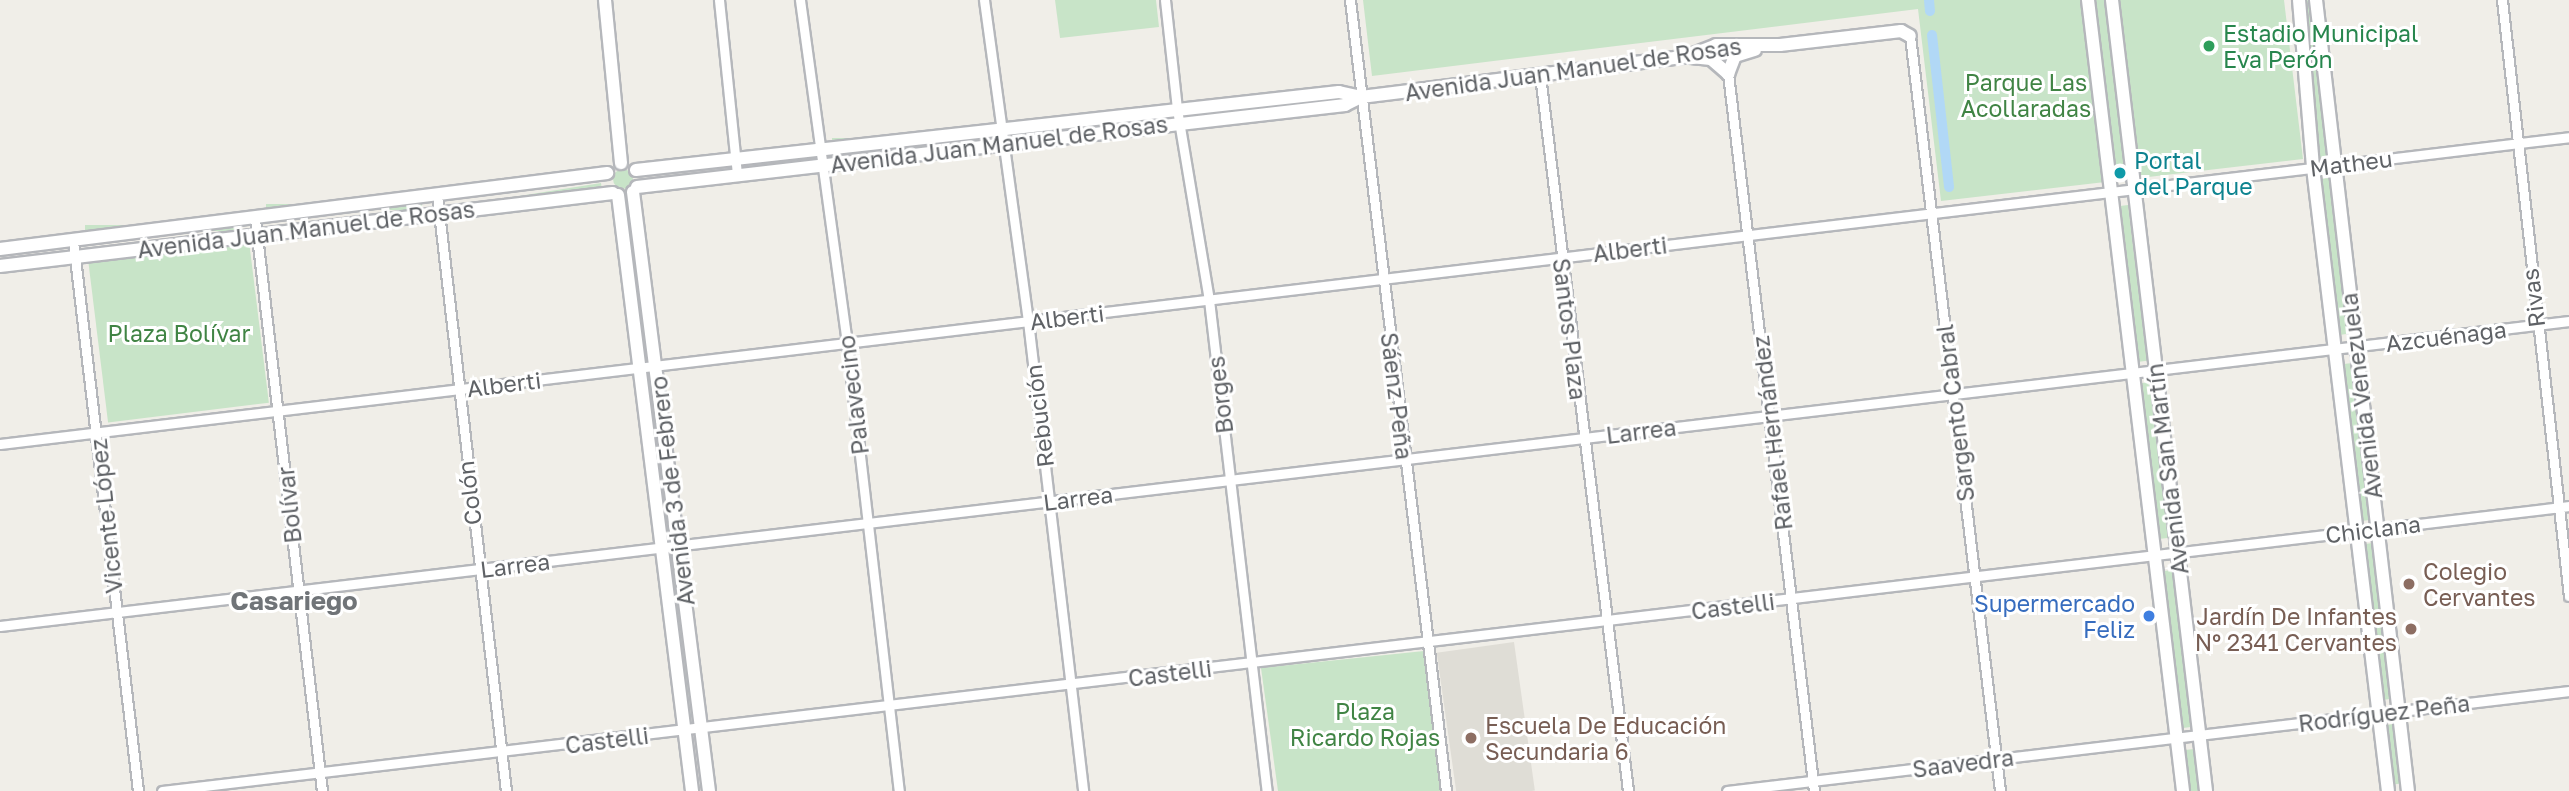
<!DOCTYPE html>
<meta charset="utf-8">
<style>
body{margin:0}
#map{position:relative;width:2569px;height:791px;overflow:hidden;background:#f0eee8;font-family:"Golos Text",sans-serif}
div>[style]{position:absolute}
.education>*{inset:0;background:#dfddd6;transform-origin:0 0}
.green>*{inset:0;background:#c8e4c8;transform-origin:0 0}
.round{border-radius:50%}
.canal>*{height:10px;margin:-5px;padding:0 5px;transform-origin:5px;border-radius:5px;background:#b1d8f6}
.roads{filter:drop-shadow(2px 0 #b5b7bb) drop-shadow(-2px 0 #b5b7bb) drop-shadow(0 2px #b5b7bb) drop-shadow(0 -2px #b5b7bb)}
.street>*{height:9px;margin:-4.5px;padding:0 4.5px;transform-origin:4.5px;border-radius:4.5px;background:#fff}
.secondary>*{height:12px;margin:-6px;padding:0 6px;transform-origin:6px;border-radius:6px;background:#fff}
.dots>*{width:19px;height:19px;translate:-50% -50%;box-sizing:border-box;border:4px solid #fff;border-radius:50%}
span{translate:-50% -50%;white-space:nowrap;text-align:center;line-height:1.15;-webkit-text-stroke:6px #fff;paint-order:stroke}
.leisure-label{font-size:23px;color:#27864d}
.left{translate:0 -50%;text-align:left}
.street-label{font-size:23px;color:#5f6266}
.park-label{font-size:23px;color:#408444}
.culture-label{font-size:23px;color:#0d838f}
.education-label{font-size:23px;color:#785e54}
.right{translate:-100% -50%;text-align:right}
.shop-label{font-size:23px;color:#366cbe}
.quarter-label{font-size:26px;color:#707478;font-weight:700}
</style>
<div id="map">
<div class="education">
<i style="left:1514px;top:642px;width:150px;height:78px;rotate:82deg"></i>
</div>
<div class="green">
<i style="clip-path:polygon(1055px 0,1156px 0,1159px 27px,1060px 38px)"></i>
<i style="clip-path:polygon(1363px 0,2284px 0,2303px 159px,1941px 201px,1918px 9px,1372px 76px)"></i>
<i style="left:2311px;top:0;width:158px;height:10px;rotate:83deg"></i>
<i style="left:984px;top:138px;width:3px;height:152px;rotate:90deg"></i>
<i class="round" style="left:613px;top:169px;width:20px;height:20px"></i>
<i style="left:2329px;top:178px;width:157px;height:9px;rotate:83deg"></i>
<i style="left:601px;top:183px;width:6px;height:156px;rotate:81deg"></i>
<i style="clip-path:polygon(630px 198px,648px 353px,645px 353px,622px 199px)"></i>
<i style="left:422px;top:204px;width:6px;height:156px;rotate:90deg"></i>
<i style="left:2128px;top:205px;width:157px;height:10px;rotate:83deg"></i>
<i style="left:241px;top:225px;width:6px;height:156px;rotate:90deg"></i>
<i style="left:249px;top:241px;width:163px;height:162px;rotate:83deg"></i>
<i style="left:2352px;top:363px;width:158px;height:10px;rotate:83deg"></i>
<i style="left:2150px;top:382px;width:157px;height:10px;rotate:83deg"></i>
<i style="clip-path:polygon(652px 385px,671px 536px,649px 386px)"></i>
<i style="left:2373px;top:543px;width:157px;height:10px;rotate:83deg"></i>
<i style="clip-path:polygon(671px 563px,674px 563px,694px 721px,692px 721px)"></i>
<i style="left:2173px;top:570px;width:158px;height:9px;rotate:83deg"></i>
<i style="clip-path:polygon(1424px 651px,1441px 791px,1278px 791px,1261px 668px)"></i>
<i style="left:2394px;top:724px;width:60px;height:10px;rotate:83deg"></i>
<i style="left:2194px;top:749px;width:42px;height:9px;rotate:83deg"></i>
</div>
<div class="canal">
<i style="left:1929px;top:0;width:11px;rotate:85deg"></i>
<i style="left:1932px;top:35px;width:153px;rotate:83.6deg"></i>
</div>
<div class="roads">
<div class="street">
<i style="left:719px;top:0;width:176px;rotate:84.1deg"></i>
<i style="left:800px;top:0;width:346px;rotate:82.2deg"></i>
<i style="left:847px;top:343px;width:451px;rotate:83.4deg"></i>
<i style="left:984px;top:0;width:324px;rotate:82.2deg"></i>
<i style="left:1028px;top:321px;width:473px;rotate:83.3deg"></i>
<i style="left:1165px;top:0;width:110px;rotate:83.7deg"></i>
<i style="left:1177px;top:109px;width:194px;rotate:80.5deg"></i>
<i style="left:1209px;top:300px;width:494px;rotate:83.3deg"></i>
<i style="left:1350px;top:0;width:797px;rotate:83.08deg"></i>
<i style="left:2502px;top:0;width:600px;rotate:83.59deg"></i>
<i style="left:1910px;top:36px;width:760px;rotate:83.2deg"></i>
<i style="left:1728px;top:74px;width:722px;rotate:83.16deg"></i>
<i style="left:1540px;top:75px;width:721px;rotate:82.99deg"></i>
<i style="left:437px;top:195px;width:600px;rotate:83.4deg"></i>
<i style="left:255px;top:219px;width:576px;rotate:83.32deg"></i>
<i style="left:73px;top:241px;width:554px;rotate:83.26deg"></i>
<i style="left:0;top:444px;width:2587px;rotate:-6.81deg"></i>
<i style="left:0;top:626px;width:2587px;rotate:-6.77deg"></i>
<i style="left:162px;top:791px;width:2424px;rotate:-6.75deg"></i>
<i style="left:1727px;top:791px;width:848px;rotate:-6.77deg"></i>
</div>
<div class="secondary">
<i style="left:605px;top:0;width:164px;rotate:84.4deg"></i>
<i style="left:2088px;top:0;width:797px;rotate:83.15deg"></i>
<i style="left:2112px;top:0;width:797px;rotate:83.22deg"></i>
<i style="left:2299px;top:0;width:169px;rotate:85.2deg"></i>
<i style="left:2313px;top:168px;width:627px;rotate:83.14deg"></i>
<i style="left:2316px;top:0;width:796px;rotate:83.37deg"></i>
<i style="left:1691px;top:57px;width:20px;rotate:6deg"></i>
<i style="left:1711px;top:59px;width:23px;rotate:41deg"></i>
<i style="left:1728px;top:74px;width:19px;rotate:-69deg"></i>
<i style="left:1735px;top:56px;width:21px;rotate:-17deg"></i>
<i style="left:636px;top:170px;width:707px;rotate:-6.33deg"></i>
<i style="left:1339px;top:92px;width:22px;rotate:13deg"></i>
<i style="left:637px;top:187px;width:713px;rotate:-6.61deg"></i>
<i style="left:1345px;top:105px;width:18px;rotate:-27deg"></i>
<i style="left:1361px;top:97px;width:330px;rotate:-7.1deg"></i>
<i style="left:1688px;top:56px;width:30px;rotate:-21deg"></i>
<i style="left:1716px;top:45px;width:64px"></i>
<i style="left:1780px;top:45px;width:122px;rotate:-6.6deg"></i>
<i style="left:1901px;top:31px;width:10px;rotate:29deg"></i>
<i style="left:633px;top:192px;width:604px;rotate:82.77deg"></i>
<i style="left:618px;top:195px;width:601px;rotate:82.92deg"></i>
<i style="left:0;top:249px;width:612px;rotate:-7.14deg"></i>
<i style="left:0;top:266px;width:617px;rotate:-6.79deg"></i>
</div>
</div>
<div class="dots">
<i style="left:2209px;top:46px;background:#2e9e5b"></i>
<i style="left:2120px;top:173px;background:#0f9aa8"></i>
<i style="left:2409px;top:584px;background:#8d6e63"></i>
<i style="left:2149px;top:616px;background:#3f7fe0"></i>
<i style="left:2411px;top:629px;background:#8d6e63"></i>
<i style="left:1471px;top:738px;background:#8d6e63"></i>
</div>
<div class="leisure-label">
<span class="left" style="left:2223px;top:46px">Estadio Municipal<br>Eva Perón</span>
</div>
<div class="street-label">
<span style="left:1573px;top:69px;rotate:-8deg">Avenida Juan Manuel de Rosas</span>
<span style="left:999px;top:144px;rotate:-7deg">Avenida Juan Manuel de Rosas</span>
<span style="left:2351px;top:163px;rotate:-7deg">Matheu</span>
<span style="left:306px;top:229px;rotate:-7deg">Avenida Juan Manuel de Rosas</span>
<span style="left:1630px;top:249px;rotate:-7deg">Alberti</span>
<span style="left:2533px;top:298px;rotate:-97deg">Rivas</span>
<span style="left:1067px;top:317px;rotate:-7deg">Alberti</span>
<span style="left:1570px;top:329px;rotate:83deg">Santos Plaza</span>
<span style="left:2446px;top:336px;rotate:-7deg">Azcuénaga</span>
<span style="left:504px;top:384px;rotate:-7deg">Alberti</span>
<span style="left:853px;top:395px;rotate:-97deg">Palavecino</span>
<span style="left:1220px;top:395px;rotate:-97deg">Borges</span>
<span style="left:1397px;top:396px;rotate:83deg">Sáenz Peña</span>
<span style="left:2361px;top:396px;rotate:-97deg">Avenida Venezuela</span>
<span style="left:1955px;top:413px;rotate:-97deg">Sargento Cabral</span>
<span style="left:1039px;top:416px;rotate:-97deg">Rebución</span>
<span style="left:1641px;top:431px;rotate:-7deg">Larrea</span>
<span style="left:1772px;top:433px;rotate:-97deg">Rafael Hernández</span>
<span style="left:2167px;top:469px;rotate:-97deg">Avenida San Martín</span>
<span style="left:672px;top:491px;rotate:-97deg">Avenida 3 de Febrero</span>
<span style="left:469px;top:493px;rotate:-97deg">Colón</span>
<span style="left:1078px;top:498px;rotate:-7deg">Larrea</span>
<span style="left:289px;top:505px;rotate:-96deg">Bolívar</span>
<span style="left:106px;top:516px;rotate:-96deg">Vicente López</span>
<span style="left:2373px;top:529px;rotate:-7deg">Chiclana</span>
<span style="left:515px;top:565px;rotate:-7deg">Larrea</span>
<span style="left:1733px;top:606px;rotate:-7deg">Castelli</span>
<span style="left:1170px;top:673px;rotate:-7deg">Castelli</span>
<span style="left:2384px;top:713px;rotate:-7deg">Rodríguez Peña</span>
<span style="left:607px;top:740px;rotate:-7deg">Castelli</span>
<span style="left:1963px;top:763px;rotate:-7deg">Saavedra</span>
</div>
<div class="park-label">
<span style="left:2026px;top:95px">Parque Las<br>Acollaradas</span>
<span style="left:179px;top:333px">Plaza Bolívar</span>
<span style="left:1365px;top:724px">Plaza<br>Ricardo Rojas</span>
</div>
<div class="culture-label">
<span class="left" style="left:2134px;top:173px">Portal<br>del Parque</span>
</div>
<div class="education-label">
<span class="left" style="left:2423px;top:584px">Colegio<br>Cervantes</span>
<span class="right" style="left:2397px;top:629px">Jardín De Infantes<br>Nº 2341 Cervantes</span>
<span class="left" style="left:1485px;top:738px">Escuela De Educación<br>Secundaria 6</span>
</div>
<div class="shop-label">
<span class="right" style="left:2135px;top:616px">Supermercado<br>Feliz</span>
</div>
<div class="quarter-label">
<span style="left:294px;top:601px">Casariego</span>
</div>
</div>
